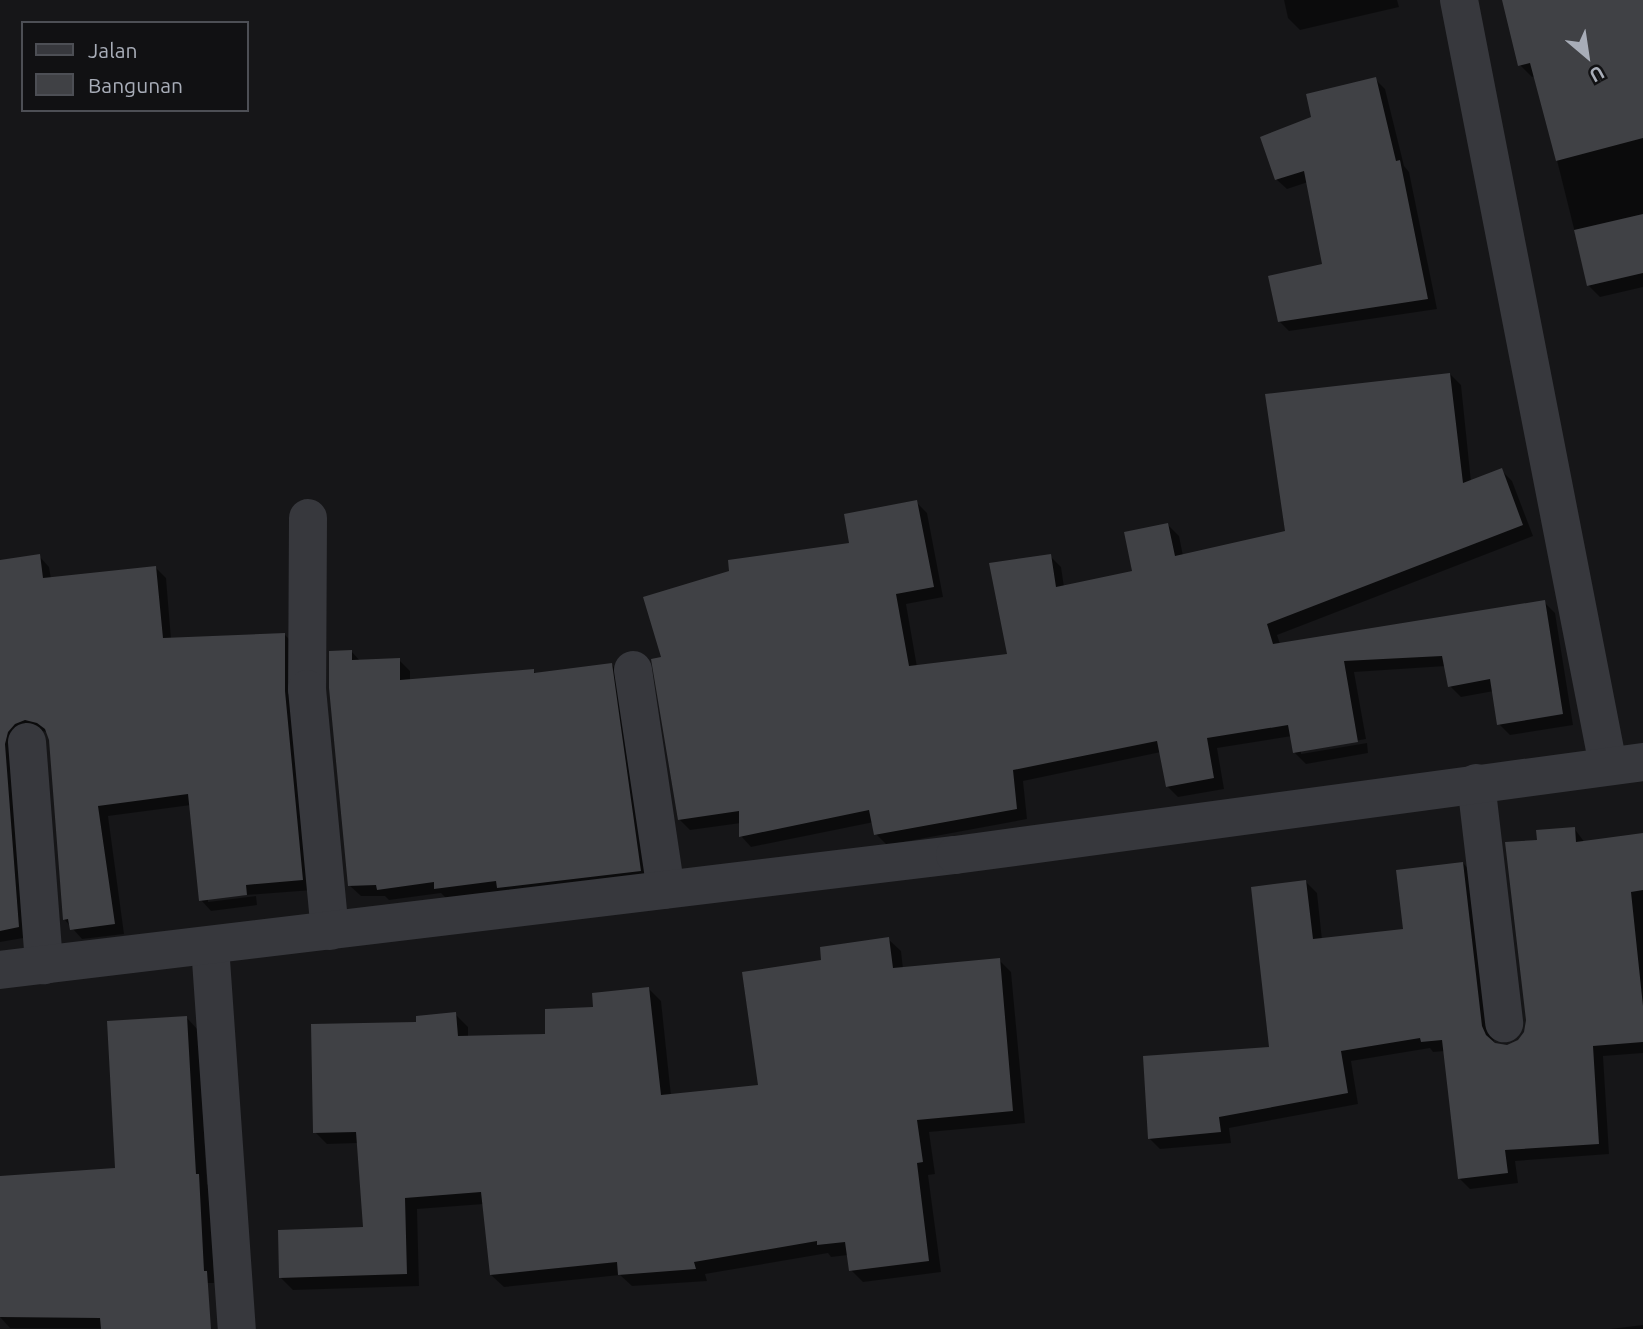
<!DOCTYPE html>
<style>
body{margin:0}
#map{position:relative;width:1643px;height:1329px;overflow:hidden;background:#161618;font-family:Ubuntu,sans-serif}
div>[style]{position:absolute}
.shadow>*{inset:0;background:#0007}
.building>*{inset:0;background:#404145}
.minor>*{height:38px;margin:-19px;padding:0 19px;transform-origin:19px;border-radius:19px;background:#37383d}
span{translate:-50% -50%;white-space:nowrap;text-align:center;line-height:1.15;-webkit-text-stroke:5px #111113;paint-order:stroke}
.legend{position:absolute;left:21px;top:21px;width:228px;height:91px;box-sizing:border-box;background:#111113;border:2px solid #4d4f55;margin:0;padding:9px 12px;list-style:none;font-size:21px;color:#a8adb8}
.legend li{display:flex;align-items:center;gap:14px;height:35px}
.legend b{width:35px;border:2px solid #4d4f55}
.north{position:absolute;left:1552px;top:21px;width:70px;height:70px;-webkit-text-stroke:5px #111113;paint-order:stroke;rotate:151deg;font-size:19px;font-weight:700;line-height:28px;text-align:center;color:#a8adb8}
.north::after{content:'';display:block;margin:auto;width:24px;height:32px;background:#a8adb8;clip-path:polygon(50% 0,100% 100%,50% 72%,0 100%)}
</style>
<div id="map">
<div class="shadow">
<i style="clip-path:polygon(1284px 0,1397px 0,1399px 7px,1300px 30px,1288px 18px)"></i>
<i style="clip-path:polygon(1550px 0,1643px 0,1643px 287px,1600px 297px,1588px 285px,1536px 76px,1532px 77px,1520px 65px)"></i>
<i style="clip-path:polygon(1375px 79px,1385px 89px,1404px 166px,1409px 172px,1437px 309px,1289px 331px,1279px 321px,1324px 266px,1308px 182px,1287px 189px,1277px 180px,1262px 138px,1313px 118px)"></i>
<i style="clip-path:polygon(1450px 374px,1461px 385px,1471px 482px,1501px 470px,1512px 481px,1533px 536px,1277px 635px,1280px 644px,1544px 602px,1555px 613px,1573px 725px,1510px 735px,1499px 724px,1494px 691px,1461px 697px,1450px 686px,1446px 666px,1354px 672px,1366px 739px,1301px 750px,1301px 754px,1367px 743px,1368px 753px,1306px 764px,1295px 753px,1292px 736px,1217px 748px,1224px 789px,1178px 797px,1167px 786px,1161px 752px,1023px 781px,1027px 819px,887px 845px,876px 834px,874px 822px,751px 847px,741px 836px,741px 823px,690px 830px,679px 819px,663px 659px,731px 572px,851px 544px,916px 502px,927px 513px,943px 597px,906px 604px,917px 667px,1009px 655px,1050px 556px,1061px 567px,1064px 587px,1134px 572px,1168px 525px,1179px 536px,1183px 556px,1287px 533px)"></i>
<i style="clip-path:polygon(39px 556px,49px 567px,51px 579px,156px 568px,166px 578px,171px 639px,285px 635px,295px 645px,313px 890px,208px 898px,208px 902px,256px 896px,257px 905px,211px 911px,201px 900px,191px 805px,108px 816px,124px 934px,82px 939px,64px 919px,50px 739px,48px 732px,36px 730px,29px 937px,0 942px,0 561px)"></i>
<i style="clip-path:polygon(352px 652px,361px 662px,399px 660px,410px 671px,410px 681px,533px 671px,537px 674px,612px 665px,623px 676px,651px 882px,447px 899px,441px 893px,389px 900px,385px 896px,361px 896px,349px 885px)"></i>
<i style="clip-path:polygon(1574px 828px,1585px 843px,1643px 835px,1643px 1053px,1603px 1056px,1609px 1154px,1515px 1161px,1518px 1183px,1470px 1189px,1459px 1178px,1445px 1051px,1433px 1052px,1430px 1048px,1351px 1061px,1358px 1104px,1229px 1128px,1231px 1143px,1160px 1149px,1149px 1138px,1271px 1048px,1306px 882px,1317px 893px,1322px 940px,1405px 931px,1463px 863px,1473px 874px,1493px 1038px,1495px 1045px,1507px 1046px,1519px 1042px,1525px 1033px,1539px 842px)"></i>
<i style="clip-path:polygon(888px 939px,901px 951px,903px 969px,999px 960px,1011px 972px,1025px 1123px,929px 1132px,935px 1174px,928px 1175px,941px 1272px,863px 1282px,851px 1270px,848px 1255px,831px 1257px,828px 1253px,705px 1274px,707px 1281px,632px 1286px,620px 1275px,504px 1287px,491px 1275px,484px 1204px,417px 1209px,419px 1286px,293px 1290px,281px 1278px,364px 1229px,358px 1143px,327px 1144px,315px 1132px,418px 1024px,455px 1014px,468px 1027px,468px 1038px,547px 1036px,595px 1008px,648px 988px,661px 1001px,671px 1096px,760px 1087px,823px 961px)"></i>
<i style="clip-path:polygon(187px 1018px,198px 1030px,207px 1184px,210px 1187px,214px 1283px,206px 1283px,209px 1329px,10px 1328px,0 1317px,0 1177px,117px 1170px)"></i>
<i style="clip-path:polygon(1643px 1325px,1643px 1329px,1610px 1329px)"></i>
</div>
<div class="building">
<i style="clip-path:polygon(1502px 0,1643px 0,1643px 138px,1556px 161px,1530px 63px,1518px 66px)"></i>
<i style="clip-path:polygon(1376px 77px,1396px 161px,1400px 160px,1428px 299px,1278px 322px,1268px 276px,1322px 264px,1304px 171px,1275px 180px,1260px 137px,1311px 117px,1306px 94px)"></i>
<i style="clip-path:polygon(1643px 214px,1643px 273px,1587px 286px,1574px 230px)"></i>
<i style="clip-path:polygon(1450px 373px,1463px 483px,1502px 468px,1523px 525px,1267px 624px,1273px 644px,1545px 600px,1563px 714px,1497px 725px,1490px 679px,1448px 687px,1442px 656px,1344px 661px,1358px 742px,1293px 753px,1288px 725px,1207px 738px,1214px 778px,1166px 787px,1157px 741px,1013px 770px,1017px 809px,874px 835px,869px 810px,739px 837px,739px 811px,678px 820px,651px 659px,661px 657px,643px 597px,729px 571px,728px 560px,849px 543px,844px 514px,917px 500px,934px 587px,896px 594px,909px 666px,1007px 654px,989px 563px,1051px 554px,1056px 587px,1132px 571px,1124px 532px,1168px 523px,1175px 556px,1285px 531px,1265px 394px)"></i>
<i style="clip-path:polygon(40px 554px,43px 578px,156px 566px,163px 638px,285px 633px,285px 691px,303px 880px,246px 885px,247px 895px,199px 901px,188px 794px,98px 806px,115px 924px,70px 930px,68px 919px,63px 920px,49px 740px,45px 729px,37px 723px,25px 720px,15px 724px,8px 732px,5px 744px,19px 927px,0 931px,0 560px)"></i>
<i style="clip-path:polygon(352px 650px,352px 660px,400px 658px,400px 680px,534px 669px,534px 673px,612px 663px,641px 871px,497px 888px,496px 881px,434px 889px,434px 882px,377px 890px,376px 885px,348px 886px,329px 688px,329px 651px)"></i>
<i style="clip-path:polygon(1575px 827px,1576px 842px,1643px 833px,1643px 890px,1631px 892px,1643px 1006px,1643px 1042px,1593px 1046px,1599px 1144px,1505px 1150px,1508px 1173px,1458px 1179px,1442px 1040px,1421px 1042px,1420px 1038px,1341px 1051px,1348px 1093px,1219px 1117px,1221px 1132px,1148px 1139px,1143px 1056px,1269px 1047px,1251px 887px,1306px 880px,1313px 939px,1403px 929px,1396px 870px,1463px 862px,1482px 1026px,1486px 1035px,1495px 1043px,1507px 1045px,1518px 1040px,1524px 1032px,1526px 1020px,1505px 842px,1537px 840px,1536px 830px)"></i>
<i style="clip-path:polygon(889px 937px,893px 968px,1000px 958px,1013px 1111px,917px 1120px,923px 1162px,917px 1163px,929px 1261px,849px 1271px,845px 1242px,817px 1245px,817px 1241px,694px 1262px,696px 1269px,618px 1275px,617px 1262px,490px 1275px,481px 1192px,405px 1198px,407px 1274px,279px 1278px,278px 1230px,363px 1227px,356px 1132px,313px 1133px,311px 1024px,416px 1022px,416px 1016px,456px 1012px,458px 1036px,545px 1034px,545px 1009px,593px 1007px,592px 993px,649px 987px,661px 1095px,758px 1085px,742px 972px,821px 960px,820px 947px)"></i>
<i style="clip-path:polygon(187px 1016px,196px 1174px,199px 1174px,204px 1271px,207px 1271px,211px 1329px,101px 1329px,100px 1318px,0 1317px,0 1176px,115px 1168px,107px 1021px)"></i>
</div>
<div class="minor">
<i style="left:1459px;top:0;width:779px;rotate:78.98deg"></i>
<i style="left:308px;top:518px;width:171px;rotate:90.3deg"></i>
<i style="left:307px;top:689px;width:243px;rotate:84.6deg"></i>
<i style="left:633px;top:670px;width:222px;rotate:81.5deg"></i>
<i style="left:27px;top:742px;width:224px;rotate:85.6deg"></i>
<i style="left:1476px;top:783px;width:242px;rotate:83.3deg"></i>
<i style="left:210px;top:946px;width:384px;rotate:86deg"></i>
<i style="left:0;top:970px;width:962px;rotate:-6.87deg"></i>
<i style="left:955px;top:855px;width:694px;rotate:-7.7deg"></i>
</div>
<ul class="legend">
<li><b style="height:9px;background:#37383d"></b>Jalan</li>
<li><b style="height:19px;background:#404145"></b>Bangunan</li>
</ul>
<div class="north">U</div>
</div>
